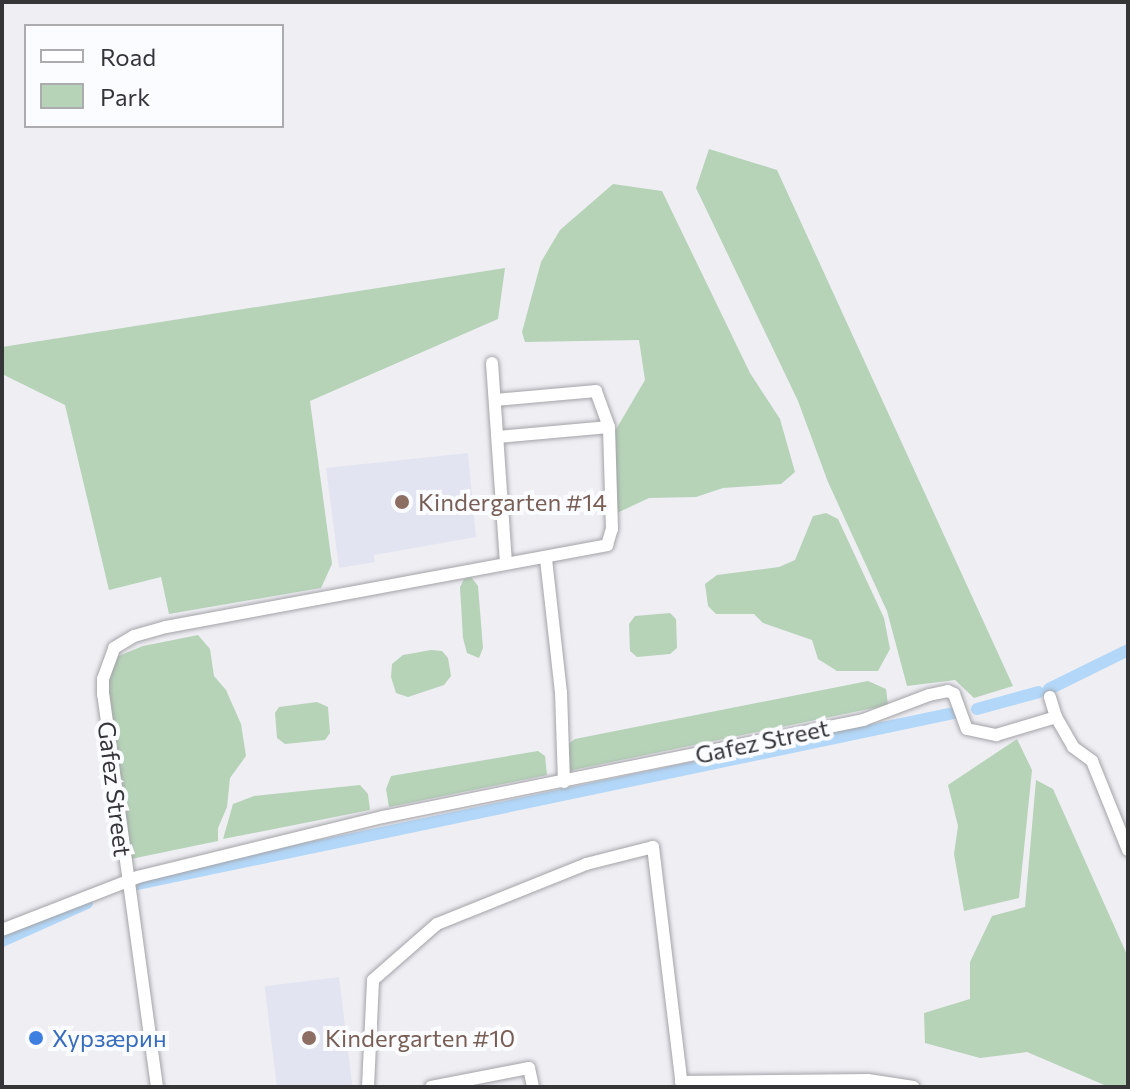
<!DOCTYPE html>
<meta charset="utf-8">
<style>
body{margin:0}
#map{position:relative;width:1130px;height:1089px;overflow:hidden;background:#eeeef3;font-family:Commissioner,sans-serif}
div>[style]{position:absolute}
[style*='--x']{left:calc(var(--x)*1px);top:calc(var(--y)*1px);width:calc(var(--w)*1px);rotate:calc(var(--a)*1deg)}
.built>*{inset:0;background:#e3e4f1;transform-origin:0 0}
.green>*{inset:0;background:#b6d3b8}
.canal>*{height:12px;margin:-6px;padding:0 6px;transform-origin:6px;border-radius:6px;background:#b2d7f8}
.roads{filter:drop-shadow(0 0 2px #a3a3a8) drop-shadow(0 0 2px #a3a3a8)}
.minor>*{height:12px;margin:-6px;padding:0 6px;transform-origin:6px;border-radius:6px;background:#fff}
.dots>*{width:22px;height:22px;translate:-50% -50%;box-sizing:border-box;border:4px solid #fbfcff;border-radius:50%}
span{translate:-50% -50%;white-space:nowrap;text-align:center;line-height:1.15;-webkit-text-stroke:8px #fbfcff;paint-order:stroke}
.education-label{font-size:24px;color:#785e54}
.left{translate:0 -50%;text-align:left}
.street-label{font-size:24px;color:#353538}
.shop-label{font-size:24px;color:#366cbe}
.frame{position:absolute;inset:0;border:4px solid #353538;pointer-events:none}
.legend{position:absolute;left:24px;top:24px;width:260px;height:104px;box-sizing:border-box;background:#fbfcff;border:2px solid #acacaf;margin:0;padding:10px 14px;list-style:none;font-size:24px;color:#353538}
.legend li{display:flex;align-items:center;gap:16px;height:40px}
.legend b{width:40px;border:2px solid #acacaf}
</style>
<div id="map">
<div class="built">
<div style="clip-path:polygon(468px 453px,476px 537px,374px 555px,375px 562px,339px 568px,326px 468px)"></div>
<div style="left:339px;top:977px;width:111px;height:75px;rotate:83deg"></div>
</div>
<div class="green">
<div style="clip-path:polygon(709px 149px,777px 170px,1013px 686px,974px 698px,955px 680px,907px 686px,887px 611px,828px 482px,798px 401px,696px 188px)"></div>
<div style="clip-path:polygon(613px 184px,662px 191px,750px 373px,780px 419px,795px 472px,781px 484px,723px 488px,696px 497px,649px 498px,617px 513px,608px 443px,645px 380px,639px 340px,525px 342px,522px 332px,541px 262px,560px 230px)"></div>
<div style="clip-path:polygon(505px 268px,498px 319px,310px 401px,332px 564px,321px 588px,169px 614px,161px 577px,109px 590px,65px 405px,2px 374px,2px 347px)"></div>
<div style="clip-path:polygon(826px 513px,838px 519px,884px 618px,890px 649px,878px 671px,837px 671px,818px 659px,812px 640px,763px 623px,754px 614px,716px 614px,708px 606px,705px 584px,717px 575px,779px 567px,795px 560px,813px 516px)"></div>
<div style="clip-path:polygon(471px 577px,478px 586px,483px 648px,479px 658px,467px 653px,463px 638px,460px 587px,464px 579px)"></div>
<div style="clip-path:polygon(670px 613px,676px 619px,677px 648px,670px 654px,637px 657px,630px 651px,629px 624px,635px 616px)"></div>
<div style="clip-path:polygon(198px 635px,210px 649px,214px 676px,226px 690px,241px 724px,246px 756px,230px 778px,227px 807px,218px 828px,218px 841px,126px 860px,97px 694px,116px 657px,143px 646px)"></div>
<div style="clip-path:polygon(431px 650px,442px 651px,448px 658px,451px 676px,444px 685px,408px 697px,396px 693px,391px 677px,392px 664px,403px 655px)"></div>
<div style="clip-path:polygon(868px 681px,886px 689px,888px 705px,563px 772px,561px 749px,575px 739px)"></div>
<div style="clip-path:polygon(317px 702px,328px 707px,330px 733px,325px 740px,285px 744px,277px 738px,275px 713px,279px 707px)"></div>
<div style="clip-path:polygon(1017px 739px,1032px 770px,1019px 898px,964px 911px,954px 854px,958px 826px,948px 785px)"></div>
<div style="clip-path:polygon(538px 751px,545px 756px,547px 775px,389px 807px,386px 789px,391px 776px)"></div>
<div style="clip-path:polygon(1036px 780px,1053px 789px,1128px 957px,1128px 1087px,1109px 1087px,1027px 1052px,980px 1058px,925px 1043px,924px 1013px,970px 999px,970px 962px,992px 916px,1025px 907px)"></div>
<div style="clip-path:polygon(360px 785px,368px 794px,370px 810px,223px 839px,233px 804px,254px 796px)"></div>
</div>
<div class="canal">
<div style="--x:1049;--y:689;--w:88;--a:-26.3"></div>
<div style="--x:977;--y:709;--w:64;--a:-15.3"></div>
<div style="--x:133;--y:885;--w:844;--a:-11.83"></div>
<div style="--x:2;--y:941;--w:93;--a:-24.1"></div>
</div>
<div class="roads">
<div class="minor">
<div style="--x:492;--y:363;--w:200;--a:86"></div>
<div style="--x:498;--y:437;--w:111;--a:-5.1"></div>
<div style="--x:546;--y:559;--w:134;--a:83.6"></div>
<div style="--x:561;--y:692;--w:90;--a:88.1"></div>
<div style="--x:1056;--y:717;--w:34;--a:60"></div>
<div style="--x:1073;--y:747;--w:24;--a:36"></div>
<div style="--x:1092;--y:761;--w:96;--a:68"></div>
<div style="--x:2;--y:930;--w:146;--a:-21.3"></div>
<div style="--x:138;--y:877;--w:252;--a:-13.8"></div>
<div style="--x:383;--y:817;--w:490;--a:-11.4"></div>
<div style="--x:863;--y:720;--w:71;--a:-20.7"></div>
<div style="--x:929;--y:695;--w:19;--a:-12"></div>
<div style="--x:948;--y:691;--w:7;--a:27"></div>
<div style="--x:954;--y:694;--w:37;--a:70"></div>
<div style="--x:967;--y:729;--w:30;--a:12"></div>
<div style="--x:996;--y:735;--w:63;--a:-16.7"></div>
<div style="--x:1056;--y:717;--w:21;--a:-107"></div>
<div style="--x:681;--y:1082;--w:187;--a:-0.6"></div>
<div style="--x:868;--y:1080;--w:46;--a:8.8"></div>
<div style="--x:157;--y:1087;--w:396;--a:-97.8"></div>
<div style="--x:103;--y:695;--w:16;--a:-90"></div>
<div style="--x:103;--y:679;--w:33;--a:-70"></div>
<div style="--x:114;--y:648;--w:23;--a:-31"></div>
<div style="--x:134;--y:636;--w:33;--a:-16"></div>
<div style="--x:166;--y:627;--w:449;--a:-10.5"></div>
<div style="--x:607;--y:545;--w:17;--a:-73"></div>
<div style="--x:612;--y:529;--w:102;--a:-91.7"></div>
<div style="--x:609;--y:427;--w:38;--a:-110"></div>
<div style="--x:596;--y:391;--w:101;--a:174.9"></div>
<div style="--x:368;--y:1087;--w:107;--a:-87.3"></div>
<div style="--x:373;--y:980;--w:85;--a:-41.2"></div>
<div style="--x:437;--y:924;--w:161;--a:-21.9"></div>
<div style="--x:586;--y:864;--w:69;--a:-14.2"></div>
<div style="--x:653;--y:847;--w:242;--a:83.1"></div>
<div style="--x:431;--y:1087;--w:100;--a:-11"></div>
<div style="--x:529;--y:1068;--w:19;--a:78"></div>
</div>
</div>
<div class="dots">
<div style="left:402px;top:502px;background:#8d6e63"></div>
<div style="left:36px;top:1038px;background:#3f7fe0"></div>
<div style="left:309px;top:1038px;background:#8d6e63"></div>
</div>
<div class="education-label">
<span class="left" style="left:418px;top:502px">Kindergarten #14</span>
<span class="left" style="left:325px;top:1038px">Kindergarten #10</span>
</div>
<div class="street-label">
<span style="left:762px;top:741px;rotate:-12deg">Gafez Street</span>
<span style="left:115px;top:789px;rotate:83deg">Gafez Street</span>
</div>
<div class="shop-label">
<span class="left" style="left:52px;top:1038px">Хурзæрин</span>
</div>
<div class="frame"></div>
<ul class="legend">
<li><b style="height:10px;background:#fff"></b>Road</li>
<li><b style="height:22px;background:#b6d3b8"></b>Park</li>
</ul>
</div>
